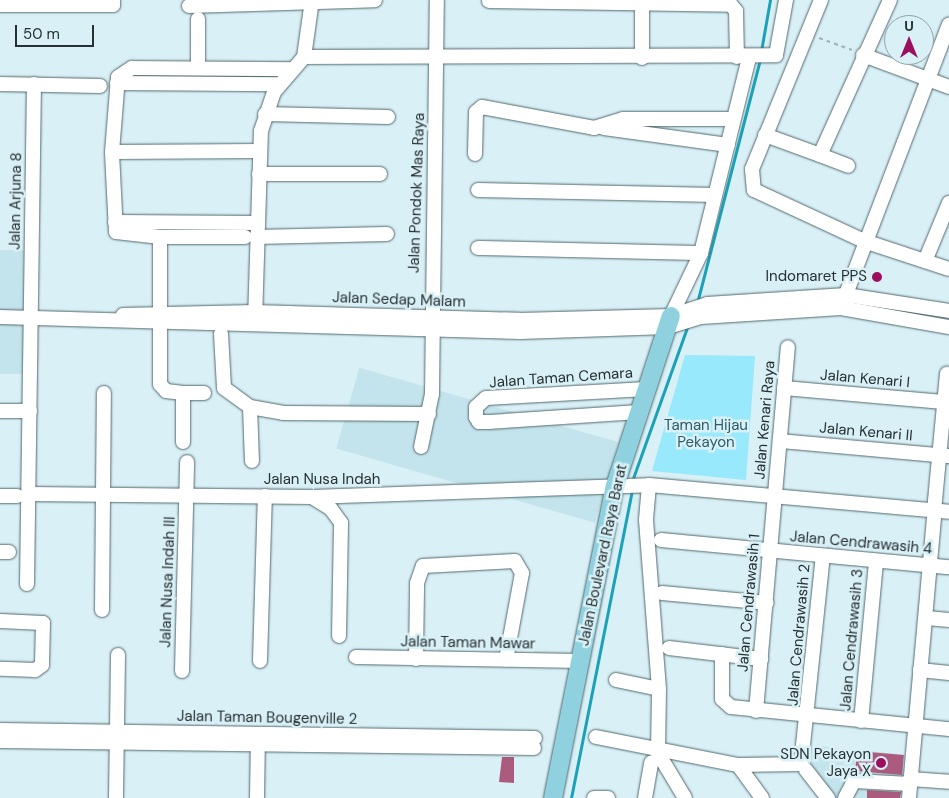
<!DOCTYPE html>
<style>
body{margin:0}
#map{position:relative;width:949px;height:798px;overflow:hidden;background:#d8f0f6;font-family:"DM Sans",sans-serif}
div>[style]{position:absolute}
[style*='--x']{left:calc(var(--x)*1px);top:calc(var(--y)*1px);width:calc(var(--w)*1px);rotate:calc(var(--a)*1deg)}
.built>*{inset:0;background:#c3e4ec;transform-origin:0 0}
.green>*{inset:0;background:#97e9fb}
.stream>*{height:3px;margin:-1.5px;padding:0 1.5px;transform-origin:1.5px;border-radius:1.5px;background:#1ba2b9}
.building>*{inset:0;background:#ab5c7e;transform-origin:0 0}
.path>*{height:2px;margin-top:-1px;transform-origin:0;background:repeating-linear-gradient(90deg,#9fb2b7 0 4px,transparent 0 8px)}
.roads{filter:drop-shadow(0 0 1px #53696e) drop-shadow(0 0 1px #53696e)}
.minor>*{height:14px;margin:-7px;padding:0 7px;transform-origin:7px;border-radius:7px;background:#fff}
.major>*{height:18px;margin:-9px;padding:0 9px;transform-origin:9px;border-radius:9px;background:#90d1df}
.dots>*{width:14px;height:14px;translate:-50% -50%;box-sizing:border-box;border:2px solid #d8f0f6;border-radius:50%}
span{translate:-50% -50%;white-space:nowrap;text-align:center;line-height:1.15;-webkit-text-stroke:5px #d8f0f6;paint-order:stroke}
.street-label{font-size:15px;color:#273032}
.poi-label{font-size:15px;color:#273032}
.right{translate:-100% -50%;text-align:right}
.park-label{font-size:15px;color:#2b5d67}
.north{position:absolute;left:884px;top:15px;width:50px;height:50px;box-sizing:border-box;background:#d8f0f6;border:1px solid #91a3a8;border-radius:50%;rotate:0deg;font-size:14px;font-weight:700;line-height:20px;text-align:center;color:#273032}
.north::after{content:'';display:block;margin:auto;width:18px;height:22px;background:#9c0f5f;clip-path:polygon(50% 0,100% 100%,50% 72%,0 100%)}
.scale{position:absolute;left:15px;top:25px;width:79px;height:22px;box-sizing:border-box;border:2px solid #273032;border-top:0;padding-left:6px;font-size:15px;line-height:18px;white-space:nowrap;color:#273032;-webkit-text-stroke:4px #d8f0f6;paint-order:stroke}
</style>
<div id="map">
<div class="built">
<div style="left:29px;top:250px;width:124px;height:29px;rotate:90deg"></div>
<div style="left:618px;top:442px;width:84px;height:269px;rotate:106deg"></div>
<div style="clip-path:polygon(808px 745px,908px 755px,905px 798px,835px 798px,807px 763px)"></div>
</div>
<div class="green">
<div style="clip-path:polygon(685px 355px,755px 356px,746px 480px,652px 471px)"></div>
</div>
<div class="stream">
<div style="--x:761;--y:51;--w:52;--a:-80"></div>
<div style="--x:697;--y:303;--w:251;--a:-75.5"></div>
<div style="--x:632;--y:481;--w:166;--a:-70.3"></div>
<div style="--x:571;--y:798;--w:315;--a:-78.8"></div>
</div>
<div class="building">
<div style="left:857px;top:751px;width:47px;height:20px;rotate:5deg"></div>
<div style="clip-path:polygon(502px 757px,514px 757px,514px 783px,499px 782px)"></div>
<div style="clip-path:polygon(867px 790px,901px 792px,900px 798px,867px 798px)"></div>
</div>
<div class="path">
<div style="--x:819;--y:38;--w:35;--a:20"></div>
</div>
<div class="roads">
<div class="minor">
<div style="--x:821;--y:0;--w:183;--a:112.2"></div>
<div style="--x:752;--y:169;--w:21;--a:85"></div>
<div style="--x:754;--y:190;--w:121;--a:24.9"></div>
<div style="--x:864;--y:241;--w:89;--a:18.2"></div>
<div style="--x:489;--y:1;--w:242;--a:0.9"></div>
<div style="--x:731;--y:5;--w:8;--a:50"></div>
<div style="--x:736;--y:11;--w:46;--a:88.8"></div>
<div style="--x:0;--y:5;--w:113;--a:0"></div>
<div style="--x:113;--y:5;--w:5;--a:-90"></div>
<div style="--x:189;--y:6;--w:186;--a:-1.8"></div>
<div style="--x:863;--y:55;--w:92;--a:20.4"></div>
<div style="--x:304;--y:57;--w:472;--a:-0.2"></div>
<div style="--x:776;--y:55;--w:56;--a:-79.7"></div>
<div style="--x:642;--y:58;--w:58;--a:-90"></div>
<div style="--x:198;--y:67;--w:48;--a:-90"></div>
<div style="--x:117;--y:83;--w:162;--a:0.4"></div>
<div style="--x:0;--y:84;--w:100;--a:1.1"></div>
<div style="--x:265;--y:114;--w:123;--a:1.4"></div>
<div style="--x:604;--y:128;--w:125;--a:7.8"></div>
<div style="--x:765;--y:135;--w:59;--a:20"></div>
<div style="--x:820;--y:155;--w:170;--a:-65.7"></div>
<div style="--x:112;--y:152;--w:148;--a:-0.4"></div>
<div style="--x:475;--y:154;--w:42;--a:-88.6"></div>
<div style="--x:476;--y:112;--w:8;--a:-40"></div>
<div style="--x:482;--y:107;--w:114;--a:10.6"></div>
<div style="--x:594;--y:128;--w:30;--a:-17"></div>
<div style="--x:623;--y:119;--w:110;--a:0"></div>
<div style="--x:820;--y:155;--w:30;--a:21"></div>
<div style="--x:259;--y:174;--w:121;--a:0"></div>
<div style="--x:478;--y:190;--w:237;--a:1.2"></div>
<div style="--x:115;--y:222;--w:141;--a:0.4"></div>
<div style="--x:160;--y:237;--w:85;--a:0"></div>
<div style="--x:256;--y:237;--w:131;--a:-1.3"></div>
<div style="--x:478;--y:248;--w:223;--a:1.3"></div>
<div style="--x:925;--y:261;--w:63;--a:-67.5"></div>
<div style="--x:843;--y:302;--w:297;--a:-69.1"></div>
<div style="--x:123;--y:315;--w:132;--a:-1.3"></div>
<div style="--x:255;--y:312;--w:264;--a:1.7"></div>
<div style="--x:519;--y:320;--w:152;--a:-1.5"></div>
<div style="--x:671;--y:316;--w:38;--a:-18"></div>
<div style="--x:707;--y:304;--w:139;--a:-3.7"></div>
<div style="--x:846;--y:295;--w:104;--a:8.8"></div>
<div style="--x:671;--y:316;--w:70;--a:-64.5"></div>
<div style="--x:701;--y:253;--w:202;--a:-76.2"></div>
<div style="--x:0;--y:317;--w:520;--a:1.65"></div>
<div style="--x:520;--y:332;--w:148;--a:-1.9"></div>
<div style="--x:668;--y:327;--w:34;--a:-17"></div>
<div style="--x:701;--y:317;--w:140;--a:-3.7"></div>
<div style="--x:841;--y:308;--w:110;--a:10"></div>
<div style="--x:255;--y:320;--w:189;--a:-88.2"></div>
<div style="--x:261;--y:131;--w:41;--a:-71.6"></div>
<div style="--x:274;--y:92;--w:46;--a:-49.4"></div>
<div style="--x:304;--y:57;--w:58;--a:-82"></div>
<div style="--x:221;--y:334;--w:54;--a:86.8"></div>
<div style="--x:224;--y:388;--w:32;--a:36"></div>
<div style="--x:250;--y:407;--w:34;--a:10"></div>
<div style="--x:283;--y:413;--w:146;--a:0.4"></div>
<div style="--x:784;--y:388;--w:160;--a:5"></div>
<div style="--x:183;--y:393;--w:21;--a:0"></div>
<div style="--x:250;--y:407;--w:54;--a:87.9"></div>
<div style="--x:0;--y:411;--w:30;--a:0"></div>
<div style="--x:639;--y:412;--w:149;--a:176.2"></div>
<div style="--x:490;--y:422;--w:11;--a:180"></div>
<div style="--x:479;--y:422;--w:6;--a:-121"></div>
<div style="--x:476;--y:417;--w:10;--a:-90"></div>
<div style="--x:476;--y:407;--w:13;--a:-42"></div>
<div style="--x:486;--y:398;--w:161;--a:-3.2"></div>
<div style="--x:780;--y:441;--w:170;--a:5.1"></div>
<div style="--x:183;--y:442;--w:49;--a:-90"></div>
<div style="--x:183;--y:393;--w:17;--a:-173"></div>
<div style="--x:166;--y:391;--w:9;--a:-131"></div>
<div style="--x:160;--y:384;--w:147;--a:-90"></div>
<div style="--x:160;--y:237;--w:44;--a:-173.5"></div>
<div style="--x:116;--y:232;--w:80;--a:-92.9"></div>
<div style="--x:112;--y:152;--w:75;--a:-85.4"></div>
<div style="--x:118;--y:77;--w:17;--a:-33"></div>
<div style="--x:132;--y:68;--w:157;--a:0.4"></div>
<div style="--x:421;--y:447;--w:54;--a:-78.3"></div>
<div style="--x:432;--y:394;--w:394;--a:-89.3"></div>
<div style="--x:649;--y:485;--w:35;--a:95"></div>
<div style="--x:646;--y:520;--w:169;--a:85.6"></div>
<div style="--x:659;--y:689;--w:64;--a:90.9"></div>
<div style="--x:658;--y:753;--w:52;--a:59"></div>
<div style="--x:29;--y:494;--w:283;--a:0.6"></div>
<div style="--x:312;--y:497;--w:337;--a:-2"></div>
<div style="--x:649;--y:485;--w:301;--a:5.1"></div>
<div style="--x:0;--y:496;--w:17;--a:0"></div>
<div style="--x:312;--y:497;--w:22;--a:32"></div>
<div style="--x:331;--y:509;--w:17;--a:54"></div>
<div style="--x:341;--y:523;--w:113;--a:91"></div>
<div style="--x:934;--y:511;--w:138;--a:-84.6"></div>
<div style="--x:661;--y:540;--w:289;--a:5.4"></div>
<div style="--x:0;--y:552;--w:9;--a:0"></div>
<div style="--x:27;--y:584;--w:500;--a:-89.2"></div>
<div style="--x:662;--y:593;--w:105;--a:5.4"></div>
<div style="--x:102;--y:610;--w:217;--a:-89.5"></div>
<div style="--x:927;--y:618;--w:22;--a:5"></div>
<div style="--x:0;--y:621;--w:43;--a:2.7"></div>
<div style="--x:43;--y:623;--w:42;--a:91.4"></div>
<div style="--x:42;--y:665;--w:9;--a:144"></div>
<div style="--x:35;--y:670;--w:35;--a:-178"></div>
<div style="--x:669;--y:648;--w:93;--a:6.8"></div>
<div style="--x:722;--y:654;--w:45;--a:90"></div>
<div style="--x:722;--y:699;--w:12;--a:42"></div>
<div style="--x:731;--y:707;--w:219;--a:5.8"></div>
<div style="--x:356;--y:657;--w:224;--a:1"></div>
<div style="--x:416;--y:659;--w:76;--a:-89.2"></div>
<div style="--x:417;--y:583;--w:18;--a:-71"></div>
<div style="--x:423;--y:566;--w:92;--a:-3.1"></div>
<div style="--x:515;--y:561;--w:14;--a:60"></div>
<div style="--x:522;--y:573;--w:88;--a:100.4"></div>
<div style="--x:260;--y:661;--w:165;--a:-88.3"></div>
<div style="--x:920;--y:670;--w:29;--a:6"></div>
<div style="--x:182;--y:671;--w:209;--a:-88.6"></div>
<div style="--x:616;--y:680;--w:44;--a:11.8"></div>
<div style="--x:756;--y:711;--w:365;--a:-85"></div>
<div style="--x:861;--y:721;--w:161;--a:-84.6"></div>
<div style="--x:0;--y:730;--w:535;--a:0.86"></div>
<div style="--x:596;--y:737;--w:145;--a:11.2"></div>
<div style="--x:738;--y:765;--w:63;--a:-0.9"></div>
<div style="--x:801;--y:764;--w:209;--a:-84"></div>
<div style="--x:0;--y:741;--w:534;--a:0.75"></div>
<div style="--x:738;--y:765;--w:41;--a:54"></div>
<div style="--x:806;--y:770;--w:36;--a:52"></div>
<div style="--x:910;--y:779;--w:39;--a:4"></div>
<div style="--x:116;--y:798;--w:143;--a:-89.2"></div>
<div style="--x:257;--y:798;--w:62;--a:-89.1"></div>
<div style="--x:594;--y:798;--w:14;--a:0"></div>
<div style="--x:645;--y:798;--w:36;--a:-80"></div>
<div style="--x:845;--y:798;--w:19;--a:-62"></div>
<div style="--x:854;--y:781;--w:56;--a:3.1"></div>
<div style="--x:909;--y:798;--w:281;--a:-84.9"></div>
</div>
<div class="major">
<div style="--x:553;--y:798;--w:318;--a:-78.8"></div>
<div style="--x:615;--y:486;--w:179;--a:-71.8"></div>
</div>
</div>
<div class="dots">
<div style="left:877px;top:277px;background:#9c0f5f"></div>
<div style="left:881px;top:763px;background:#9c0f5f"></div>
</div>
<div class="street-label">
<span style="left:417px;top:193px;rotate:-88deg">Jalan Pondok Mas Raya</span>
<span style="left:16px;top:201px;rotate:-89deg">Jalan Arjuna 8</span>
<span style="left:399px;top:300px;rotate:2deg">Jalan Sedap Malam</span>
<span style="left:561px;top:378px;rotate:-4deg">Jalan Taman Cemara</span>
<span style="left:865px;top:379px;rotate:5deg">Jalan Kenari I</span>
<span style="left:765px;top:420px;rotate:-85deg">Jalan Kenari Raya</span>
<span style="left:866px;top:432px;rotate:5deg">Jalan Kenari II</span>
<span style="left:322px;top:480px">Jalan Nusa Indah</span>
<span style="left:861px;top:543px;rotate:5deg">Jalan Cendrawasih 4</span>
<span style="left:603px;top:555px;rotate:-78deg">Jalan Boulevard Raya Barat</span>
<span style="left:168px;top:582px;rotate:-88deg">Jalan Nusa Indah III</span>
<span style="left:749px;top:603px;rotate:-85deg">Jalan Cendrawasih 1</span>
<span style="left:799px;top:635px;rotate:-85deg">Jalan Cendrawasih 2</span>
<span style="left:852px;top:640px;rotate:-85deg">Jalan Cendrawasih 3</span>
<span style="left:468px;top:643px;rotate:1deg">Jalan Taman Mawar</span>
<span style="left:267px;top:718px;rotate:1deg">Jalan Taman Bougenville 2</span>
</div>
<div class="poi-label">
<span class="right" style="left:867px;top:277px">Indomaret PPS</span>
<span class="right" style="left:871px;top:763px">SDN Pekayon<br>Jaya X</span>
</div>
<div class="park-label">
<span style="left:706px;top:434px">Taman Hijau<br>Pekayon</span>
</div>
<div class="north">U</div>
<div class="scale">50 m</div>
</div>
